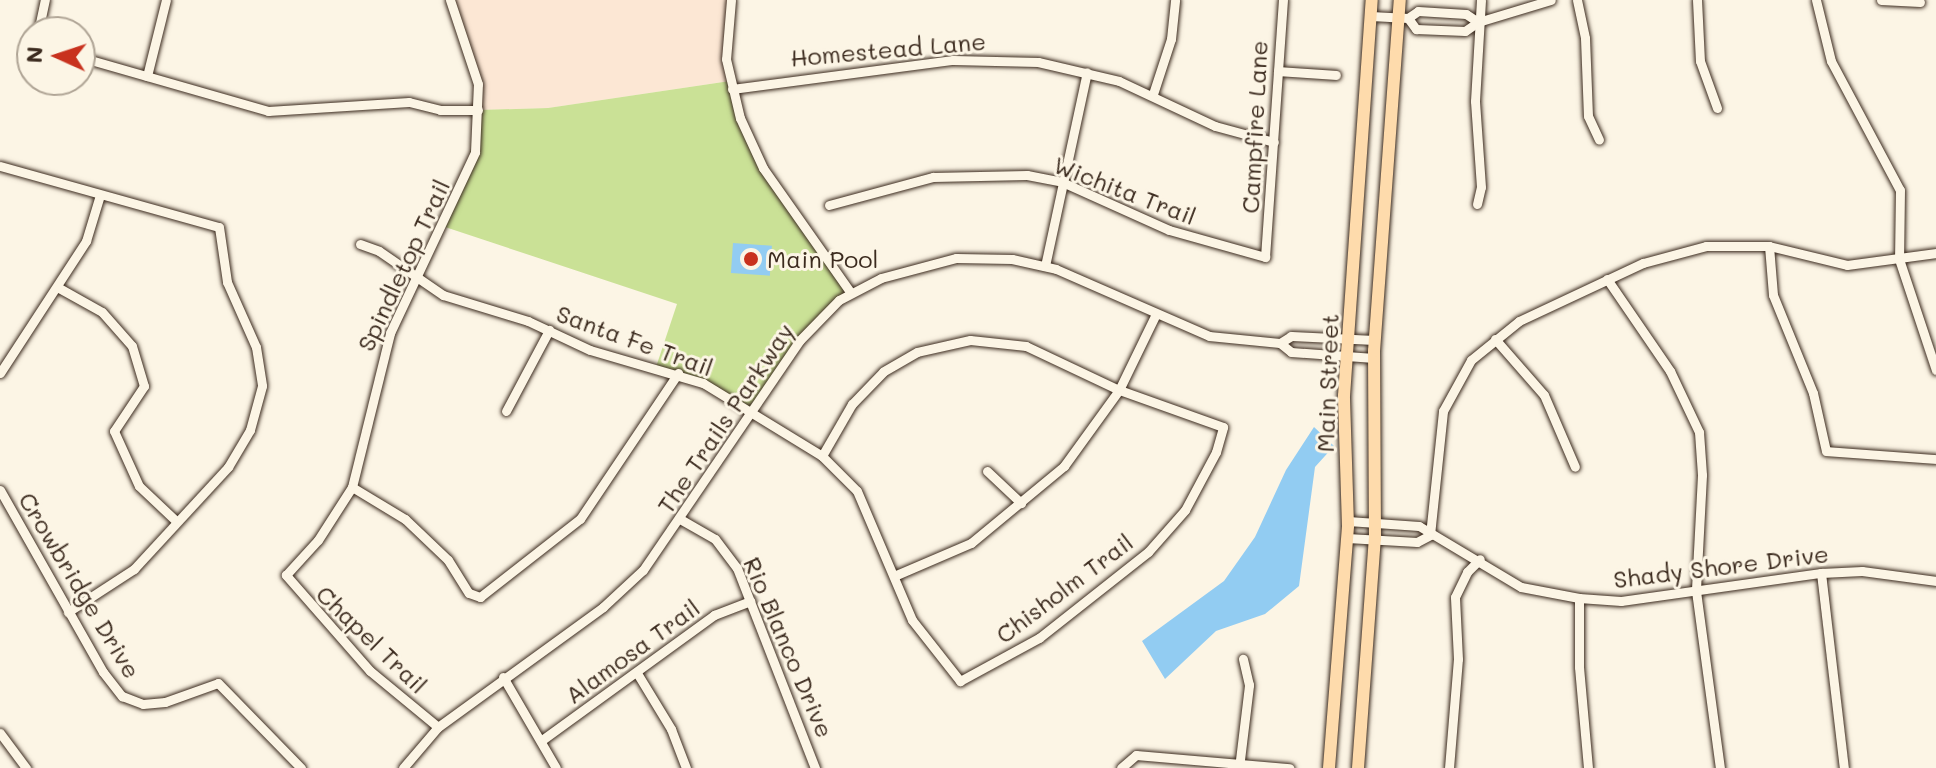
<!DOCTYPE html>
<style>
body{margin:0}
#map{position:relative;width:1936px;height:768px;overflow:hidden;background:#fcf5e5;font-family:Mali,sans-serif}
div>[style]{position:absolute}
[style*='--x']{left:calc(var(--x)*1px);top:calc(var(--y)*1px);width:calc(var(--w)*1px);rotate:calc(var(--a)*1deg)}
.built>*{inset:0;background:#fce7d4}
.green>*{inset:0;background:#cae196}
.water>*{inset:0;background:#92ccf2;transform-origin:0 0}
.roads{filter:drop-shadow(0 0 2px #3b2a1e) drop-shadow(0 0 2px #3b2a1e)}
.minor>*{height:9px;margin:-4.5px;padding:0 4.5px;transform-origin:4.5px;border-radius:4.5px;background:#fcf5e5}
.major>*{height:12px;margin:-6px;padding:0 6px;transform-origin:6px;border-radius:6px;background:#fedbac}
.dots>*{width:22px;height:22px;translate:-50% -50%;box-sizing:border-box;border:4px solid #fcf5e5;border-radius:50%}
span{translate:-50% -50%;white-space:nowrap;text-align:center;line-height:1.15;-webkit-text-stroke:6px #fcf5e5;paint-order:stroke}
.street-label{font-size:24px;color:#3b2a1e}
.poi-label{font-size:24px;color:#3b2a1e}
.left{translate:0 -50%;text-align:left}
.north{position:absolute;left:16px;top:16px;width:80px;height:80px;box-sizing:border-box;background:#fcf5e5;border:2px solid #afa495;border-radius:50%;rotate:273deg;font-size:22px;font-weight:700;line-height:32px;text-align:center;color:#3b2a1e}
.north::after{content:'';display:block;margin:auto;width:28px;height:36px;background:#c8321e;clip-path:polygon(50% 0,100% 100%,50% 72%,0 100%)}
</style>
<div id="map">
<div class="built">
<div style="clip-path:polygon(450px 0,731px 0,730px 81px,548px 108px,478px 110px,478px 83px)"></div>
</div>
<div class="green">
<div style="clip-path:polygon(730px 81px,751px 145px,851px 293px,815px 323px,754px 413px,703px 383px,656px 367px,677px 304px,442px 226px,466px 176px,478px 110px,548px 108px)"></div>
</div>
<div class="water">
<div style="left:733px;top:243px;width:39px;height:30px;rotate:4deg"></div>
<div style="clip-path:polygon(1314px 427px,1334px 446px,1315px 467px,1299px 586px,1265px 614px,1216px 631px,1165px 679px,1142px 641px,1224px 581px,1255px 537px,1286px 470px)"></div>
</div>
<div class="roads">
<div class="minor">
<div style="--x:731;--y:0;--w:59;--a:94.8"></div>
<div style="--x:726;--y:59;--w:61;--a:76.7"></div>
<div style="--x:740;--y:118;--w:55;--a:65.3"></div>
<div style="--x:763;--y:168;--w:153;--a:54.9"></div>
<div style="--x:1577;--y:0;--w:39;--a:78"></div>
<div style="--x:1585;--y:38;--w:78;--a:87.8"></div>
<div style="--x:1588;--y:116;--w:26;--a:65"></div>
<div style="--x:1697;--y:0;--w:61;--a:87.2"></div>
<div style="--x:1700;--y:61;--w:50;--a:70.1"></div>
<div style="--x:1816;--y:0;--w:63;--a:76.2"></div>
<div style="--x:1831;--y:61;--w:146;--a:61.9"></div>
<div style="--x:1900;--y:190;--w:69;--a:90.8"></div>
<div style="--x:1899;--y:259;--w:117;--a:71.6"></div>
<div style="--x:1881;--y:0;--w:39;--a:3"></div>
<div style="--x:1371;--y:16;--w:37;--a:3"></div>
<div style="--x:1408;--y:18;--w:12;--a:-35"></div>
<div style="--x:1418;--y:11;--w:48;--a:3.6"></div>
<div style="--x:1466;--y:14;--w:14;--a:34"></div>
<div style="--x:1408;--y:18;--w:14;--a:54"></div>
<div style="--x:1416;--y:29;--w:49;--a:2.3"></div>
<div style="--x:1465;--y:31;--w:16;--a:-35"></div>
<div style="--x:1478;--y:22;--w:76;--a:-16.8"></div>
<div style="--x:38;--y:32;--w:33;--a:-78"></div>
<div style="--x:80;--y:57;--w:196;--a:16"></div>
<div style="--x:268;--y:111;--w:141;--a:-3.7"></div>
<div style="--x:409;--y:102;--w:32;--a:14"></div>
<div style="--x:440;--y:110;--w:38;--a:0"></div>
<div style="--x:1278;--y:71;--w:58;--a:3.9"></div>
<div style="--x:147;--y:76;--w:78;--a:-76"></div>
<div style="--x:732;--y:89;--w:223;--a:-7.5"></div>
<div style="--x:953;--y:60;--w:85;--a:1.3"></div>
<div style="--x:1038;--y:62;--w:83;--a:13.2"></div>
<div style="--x:1119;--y:81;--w:106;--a:25.1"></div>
<div style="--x:1215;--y:126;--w:61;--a:15.2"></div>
<div style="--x:1153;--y:94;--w:58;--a:-71.9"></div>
<div style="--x:1171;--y:39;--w:39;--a:-84"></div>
<div style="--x:0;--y:166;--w:227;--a:15.6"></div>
<div style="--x:219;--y:227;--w:56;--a:81.7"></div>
<div style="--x:227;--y:282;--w:71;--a:66"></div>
<div style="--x:256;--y:347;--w:39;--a:81"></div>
<div style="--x:262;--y:386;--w:46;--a:105.3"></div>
<div style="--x:250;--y:430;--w:43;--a:120.7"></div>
<div style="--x:228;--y:467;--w:139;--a:132.7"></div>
<div style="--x:134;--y:569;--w:79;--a:146.9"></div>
<div style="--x:1477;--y:204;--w:17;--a:-77"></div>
<div style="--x:1481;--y:187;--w:86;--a:-94"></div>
<div style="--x:1475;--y:101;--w:101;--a:-86.6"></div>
<div style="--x:829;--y:205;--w:108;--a:-15.1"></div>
<div style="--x:933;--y:177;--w:94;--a:-1.2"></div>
<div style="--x:1027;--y:175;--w:36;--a:11"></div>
<div style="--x:1062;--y:182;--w:117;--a:24.2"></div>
<div style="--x:1169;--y:230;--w:100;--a:15.7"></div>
<div style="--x:1265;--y:257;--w:258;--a:-86"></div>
<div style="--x:360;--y:244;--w:20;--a:20"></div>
<div style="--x:379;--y:251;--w:78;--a:34.5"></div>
<div style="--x:443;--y:295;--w:89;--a:17"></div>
<div style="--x:528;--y:321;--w:68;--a:25.1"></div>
<div style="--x:590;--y:350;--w:118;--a:16.3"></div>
<div style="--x:703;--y:383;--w:140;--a:31.5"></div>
<div style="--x:822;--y:456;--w:49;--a:45"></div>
<div style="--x:857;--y:491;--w:140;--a:66.9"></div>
<div style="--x:912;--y:620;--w:78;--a:51.8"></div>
<div style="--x:960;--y:681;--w:90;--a:-28.6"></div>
<div style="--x:1039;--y:638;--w:139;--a:-38.3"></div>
<div style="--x:1148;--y:552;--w:56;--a:-48.6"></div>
<div style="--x:1185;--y:510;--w:66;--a:-61.9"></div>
<div style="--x:1216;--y:452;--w:26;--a:-74"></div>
<div style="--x:1223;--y:427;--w:110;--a:-160.4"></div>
<div style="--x:1119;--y:390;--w:103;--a:-154.7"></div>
<div style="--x:1026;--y:346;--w:56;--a:-173.9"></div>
<div style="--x:970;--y:340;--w:54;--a:167.2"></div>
<div style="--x:917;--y:352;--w:39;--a:150"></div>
<div style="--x:883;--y:372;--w:45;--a:134.1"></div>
<div style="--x:852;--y:404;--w:60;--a:120"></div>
<div style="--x:1769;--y:246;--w:49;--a:85.3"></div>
<div style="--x:1773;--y:295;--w:106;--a:67.8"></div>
<div style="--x:1813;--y:393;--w:59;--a:77.4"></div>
<div style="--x:1826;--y:451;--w:110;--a:4.2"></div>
<div style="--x:1045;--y:266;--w:198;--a:-77.8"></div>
<div style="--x:1607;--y:279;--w:112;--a:55.6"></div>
<div style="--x:1670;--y:371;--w:68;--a:64.6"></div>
<div style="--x:1699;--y:432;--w:43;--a:86"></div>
<div style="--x:1702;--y:475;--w:116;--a:93"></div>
<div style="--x:1696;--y:591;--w:179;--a:82.3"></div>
<div style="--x:59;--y:288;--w:49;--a:29.2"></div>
<div style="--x:102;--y:312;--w:45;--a:48.6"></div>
<div style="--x:132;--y:346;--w:42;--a:73.3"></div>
<div style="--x:144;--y:386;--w:54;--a:123.7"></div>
<div style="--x:114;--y:431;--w:60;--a:65.6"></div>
<div style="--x:139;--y:486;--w:51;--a:43.4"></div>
<div style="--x:1495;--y:339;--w:74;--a:48.8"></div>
<div style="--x:1544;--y:395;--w:78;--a:66.7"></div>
<div style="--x:1280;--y:343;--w:13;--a:-32"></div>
<div style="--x:1291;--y:336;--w:84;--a:2.7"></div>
<div style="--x:0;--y:373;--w:158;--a:-56.9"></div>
<div style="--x:86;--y:241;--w:48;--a:-73.1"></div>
<div style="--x:506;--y:411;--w:92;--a:-62"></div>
<div style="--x:987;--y:471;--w:47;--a:43.3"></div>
<div style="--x:352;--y:487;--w:62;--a:31.1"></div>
<div style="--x:405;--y:519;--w:59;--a:43.6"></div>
<div style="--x:448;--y:560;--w:39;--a:58"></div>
<div style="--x:469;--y:593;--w:12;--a:20"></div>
<div style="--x:480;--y:597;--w:127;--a:-38"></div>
<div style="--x:580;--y:519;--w:176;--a:-56.1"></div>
<div style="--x:0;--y:490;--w:209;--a:60.5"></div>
<div style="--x:103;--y:672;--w:31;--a:52"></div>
<div style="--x:122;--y:696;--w:22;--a:21"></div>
<div style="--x:143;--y:704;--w:22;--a:-5"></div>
<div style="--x:165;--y:702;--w:56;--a:-19.7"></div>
<div style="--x:218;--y:683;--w:119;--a:45.7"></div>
<div style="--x:680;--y:519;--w:40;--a:29.7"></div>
<div style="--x:715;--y:539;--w:36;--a:53"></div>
<div style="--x:737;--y:568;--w:215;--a:68.7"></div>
<div style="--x:1348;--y:521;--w:71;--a:4"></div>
<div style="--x:1419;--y:526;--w:119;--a:30.9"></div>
<div style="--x:1521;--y:587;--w:59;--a:10.7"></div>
<div style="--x:1579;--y:598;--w:42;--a:4.1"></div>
<div style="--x:1621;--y:601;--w:202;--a:-8"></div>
<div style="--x:1821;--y:573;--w:41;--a:-2.8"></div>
<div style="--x:1862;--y:571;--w:75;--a:7.7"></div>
<div style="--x:1430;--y:535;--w:125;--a:-84"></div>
<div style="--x:1443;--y:411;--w:58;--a:-61.2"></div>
<div style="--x:1471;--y:360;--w:62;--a:-39.1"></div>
<div style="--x:1519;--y:321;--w:137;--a:-25.1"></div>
<div style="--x:1643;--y:263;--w:65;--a:-15.1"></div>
<div style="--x:1706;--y:246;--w:63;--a:0"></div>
<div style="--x:1769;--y:246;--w:80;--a:13.7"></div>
<div style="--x:1847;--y:265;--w:90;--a:-7.7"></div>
<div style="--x:1347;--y:538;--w:70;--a:3.3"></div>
<div style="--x:1417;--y:542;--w:15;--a:-28"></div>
<div style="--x:1821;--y:573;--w:196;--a:83.3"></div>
<div style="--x:894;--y:576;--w:84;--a:-23.2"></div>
<div style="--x:971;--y:543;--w:121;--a:-39.6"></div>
<div style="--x:1064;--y:466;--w:94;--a:-54.1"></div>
<div style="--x:1119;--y:390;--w:82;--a:-64.1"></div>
<div style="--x:1579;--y:598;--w:69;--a:90"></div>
<div style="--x:1579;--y:667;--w:101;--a:84.9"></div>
<div style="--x:637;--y:673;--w:66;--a:58.7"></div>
<div style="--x:671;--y:729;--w:42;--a:69"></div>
<div style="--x:503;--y:677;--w:105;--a:59.8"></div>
<div style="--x:438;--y:727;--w:88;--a:-140.5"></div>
<div style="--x:370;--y:671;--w:128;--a:-131.2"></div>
<div style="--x:286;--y:575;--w:47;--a:-47.6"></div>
<div style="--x:318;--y:540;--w:63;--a:-57.3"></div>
<div style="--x:352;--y:487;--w:159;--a:-76.1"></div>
<div style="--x:390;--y:333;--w:200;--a:-64.8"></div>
<div style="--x:475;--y:152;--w:68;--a:-87.5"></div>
<div style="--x:478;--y:84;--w:89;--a:-108.4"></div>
<div style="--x:0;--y:733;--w:44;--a:53.4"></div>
<div style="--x:542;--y:740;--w:213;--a:-36"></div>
<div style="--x:714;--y:615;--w:39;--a:-21"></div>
<div style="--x:403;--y:768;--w:54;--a:-49.5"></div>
<div style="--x:438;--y:727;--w:204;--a:-36"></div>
<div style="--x:603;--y:607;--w:54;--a:-42.8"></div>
<div style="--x:643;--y:570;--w:277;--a:-55.7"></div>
<div style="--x:799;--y:341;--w:57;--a:-45.7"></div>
<div style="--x:839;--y:300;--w:47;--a:-27.6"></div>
<div style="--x:881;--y:278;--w:78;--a:-14.9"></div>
<div style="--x:956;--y:258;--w:56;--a:1"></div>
<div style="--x:1012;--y:259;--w:45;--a:12.8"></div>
<div style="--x:1056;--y:269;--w:167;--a:23.6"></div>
<div style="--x:1209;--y:336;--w:71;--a:5.6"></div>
<div style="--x:1280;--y:343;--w:14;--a:39"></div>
<div style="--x:1291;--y:352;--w:83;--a:4.1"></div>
<div style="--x:1121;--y:768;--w:20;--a:-41"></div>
<div style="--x:1136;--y:755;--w:154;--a:4.9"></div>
<div style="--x:1239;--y:768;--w:84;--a:-83.1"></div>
<div style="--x:1249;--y:685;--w:27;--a:-103"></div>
<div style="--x:1449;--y:768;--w:109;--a:-85.3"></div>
<div style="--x:1458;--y:659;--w:62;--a:-92.8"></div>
<div style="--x:1455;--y:597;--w:28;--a:-64"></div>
<div style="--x:1467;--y:572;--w:18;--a:-45"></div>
</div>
<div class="major">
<div style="--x:1329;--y:768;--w:243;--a:-85.5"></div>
<div style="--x:1348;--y:526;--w:130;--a:-91.8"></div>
<div style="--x:1344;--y:396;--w:397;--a:-86"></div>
<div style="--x:1358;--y:768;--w:230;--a:-85.8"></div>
<div style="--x:1375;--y:539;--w:188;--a:-90.3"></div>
<div style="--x:1374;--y:351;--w:352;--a:-85.8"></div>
</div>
</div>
<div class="dots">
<div style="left:751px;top:259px;background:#c8321e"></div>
</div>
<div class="street-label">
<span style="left:888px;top:49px;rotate:-5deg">Homestead Lane</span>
<span style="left:1254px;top:127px;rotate:-87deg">Campfire Lane</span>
<span style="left:1125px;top:190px;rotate:21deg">Wichita Trail</span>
<span style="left:403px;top:265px;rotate:-65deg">Spindletop Trail</span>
<span style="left:635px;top:340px;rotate:20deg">Santa Fe Trail</span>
<span style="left:1327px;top:383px;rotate:-88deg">Main Street</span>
<span style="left:725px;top:418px;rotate:-56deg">The Trails Parkway</span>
<span style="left:1721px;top:566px;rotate:-7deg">Shady Shore Drive</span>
<span style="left:80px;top:585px;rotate:59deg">Crowbridge Drive</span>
<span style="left:1064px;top:588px;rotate:-37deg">Chisholm Trail</span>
<span style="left:372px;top:639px;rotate:44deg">Chapel Trail</span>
<span style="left:789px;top:647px;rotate:67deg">Rio Blanco Drive</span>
<span style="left:632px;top:651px;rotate:-36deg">Alamosa Trail</span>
</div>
<div class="poi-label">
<span class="left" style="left:767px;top:259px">Main Pool</span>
</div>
<div class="north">N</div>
</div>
